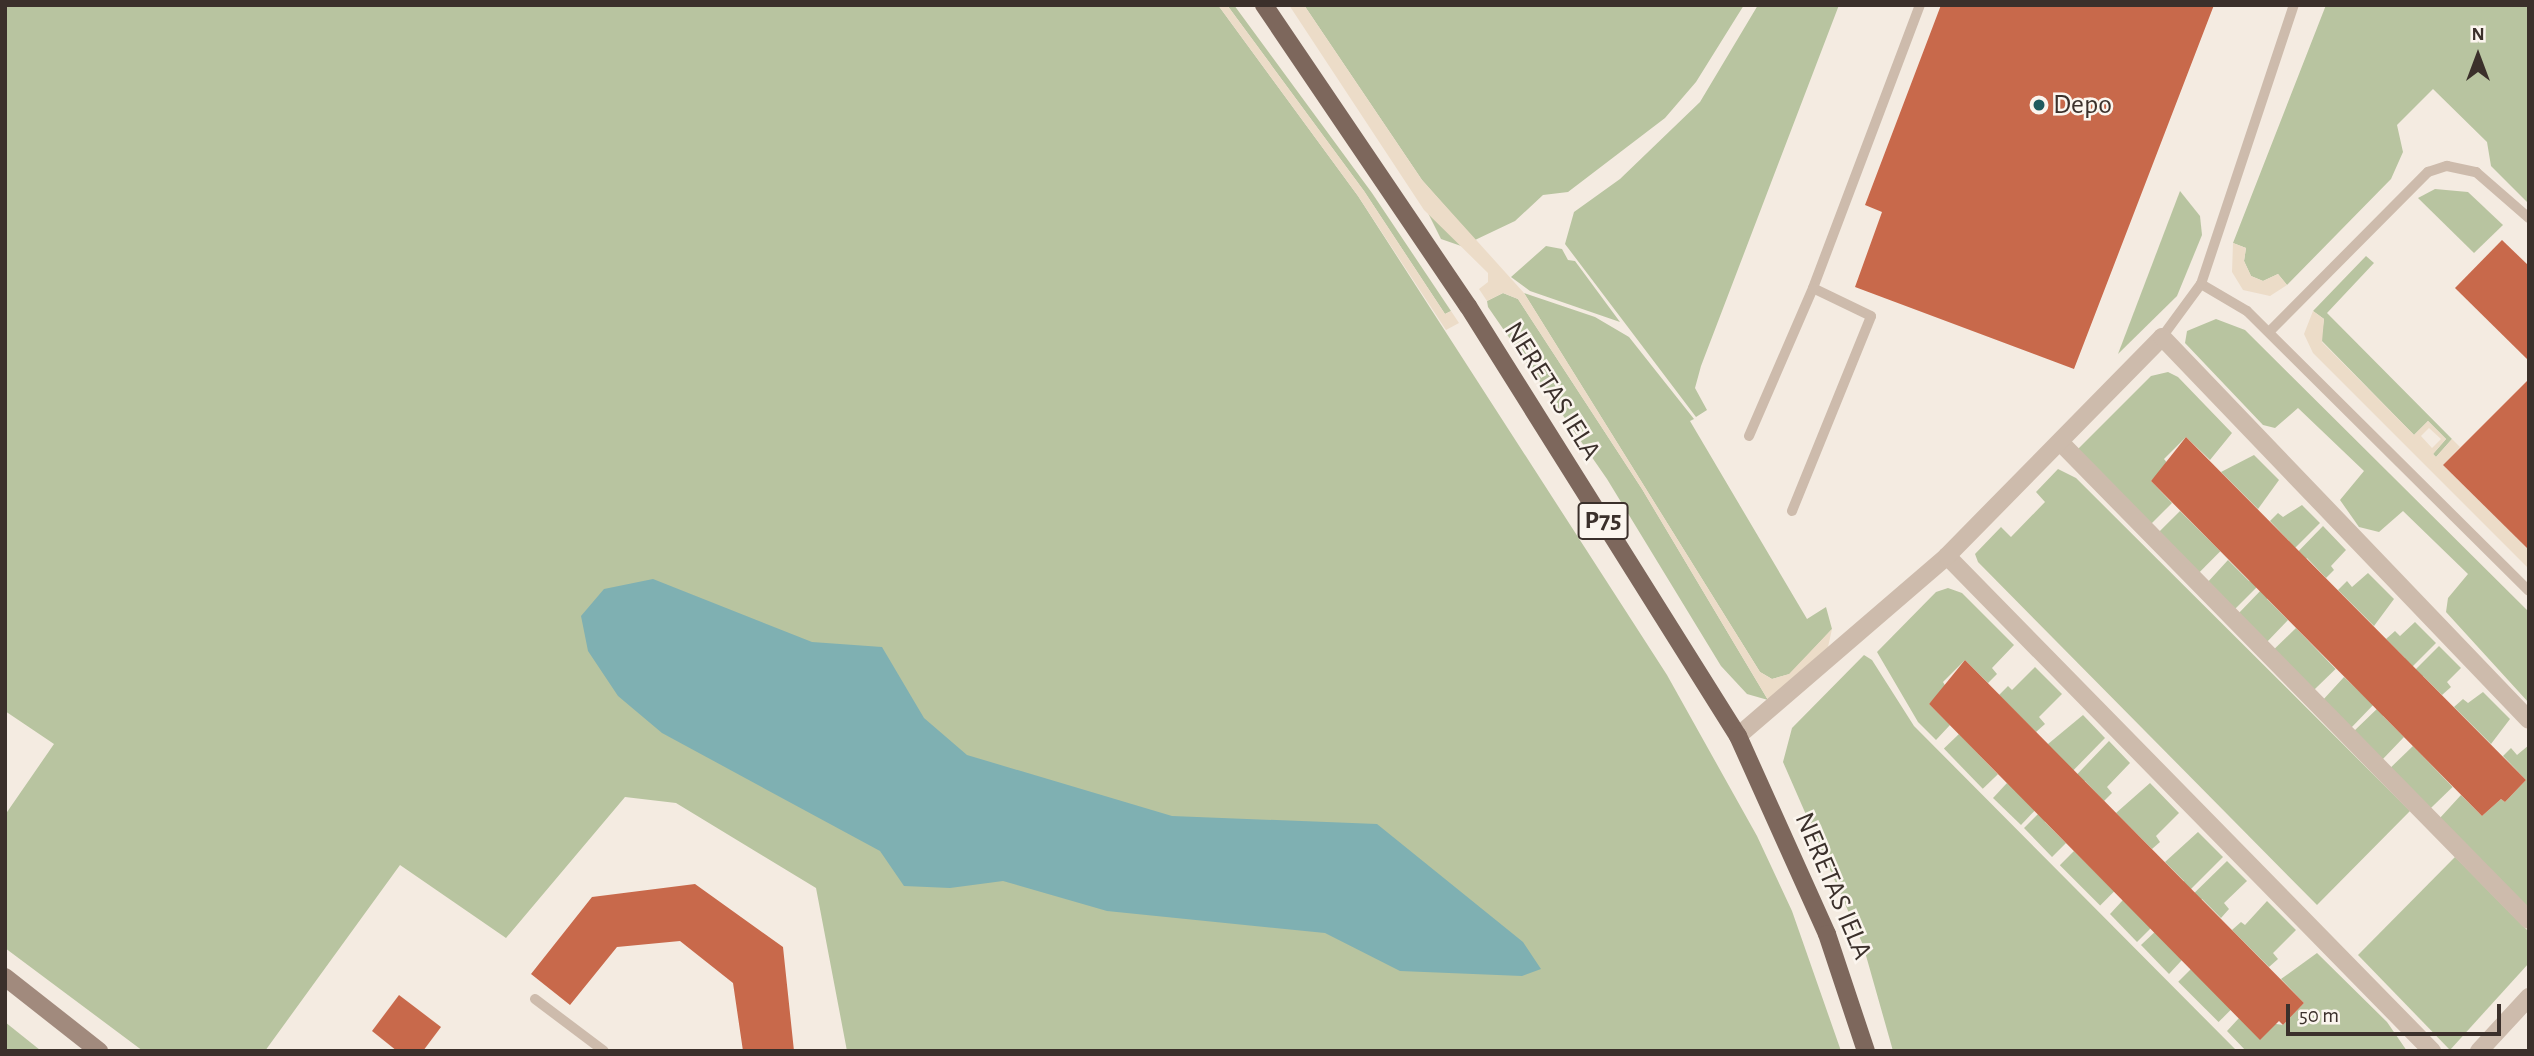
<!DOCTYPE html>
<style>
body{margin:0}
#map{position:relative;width:2534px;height:1056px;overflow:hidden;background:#f4ebe1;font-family:"Alegreya Sans",sans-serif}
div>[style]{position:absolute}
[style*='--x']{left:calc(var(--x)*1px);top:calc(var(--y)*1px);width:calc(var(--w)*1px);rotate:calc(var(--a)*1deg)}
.green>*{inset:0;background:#b8c4a0;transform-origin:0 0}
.plaza>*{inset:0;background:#ecdcc8}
.water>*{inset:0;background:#7fb0b2}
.building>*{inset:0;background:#c8694b}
.service>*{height:10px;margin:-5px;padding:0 5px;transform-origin:5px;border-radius:5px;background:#cdbbac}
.minor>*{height:18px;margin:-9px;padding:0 9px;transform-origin:9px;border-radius:9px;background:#cdbbac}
.tertiary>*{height:18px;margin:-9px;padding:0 9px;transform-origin:9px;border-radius:9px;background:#cdbbac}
.secondary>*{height:18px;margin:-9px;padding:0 9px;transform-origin:9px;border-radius:9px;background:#a18a7d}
.primary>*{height:18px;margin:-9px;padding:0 9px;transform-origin:9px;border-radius:9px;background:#7d675c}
.dots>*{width:19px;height:19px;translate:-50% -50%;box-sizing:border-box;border:4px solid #fbf5ee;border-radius:50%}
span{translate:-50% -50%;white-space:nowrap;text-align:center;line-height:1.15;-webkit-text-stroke:5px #fbf5ee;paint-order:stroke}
.shield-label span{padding:2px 5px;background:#fbf5ee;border:2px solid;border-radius:5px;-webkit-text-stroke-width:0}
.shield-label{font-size:26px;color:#3b302b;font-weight:700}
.poi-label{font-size:28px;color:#3b302b}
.left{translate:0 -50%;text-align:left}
.street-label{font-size:28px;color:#3b302b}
.frame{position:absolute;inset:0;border:7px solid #3b302b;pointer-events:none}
.north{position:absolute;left:2443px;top:21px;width:70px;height:70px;-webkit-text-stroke:5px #fbf5ee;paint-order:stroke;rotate:0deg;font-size:19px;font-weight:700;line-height:28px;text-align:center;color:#3b302b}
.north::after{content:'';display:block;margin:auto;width:24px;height:32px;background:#3b302b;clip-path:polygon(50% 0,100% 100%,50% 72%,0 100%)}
.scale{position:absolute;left:2286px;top:1004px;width:215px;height:32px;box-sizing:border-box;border:4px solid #3b302b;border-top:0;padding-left:9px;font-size:21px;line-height:24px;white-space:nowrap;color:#3b302b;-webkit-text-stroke:5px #fbf5ee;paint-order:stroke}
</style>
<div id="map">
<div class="green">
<div style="clip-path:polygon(5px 5px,1218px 5px,1358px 196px,1667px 675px,1757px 836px,1792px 911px,1841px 1051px,847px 1051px,816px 888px,676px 803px,625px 797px,506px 938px,400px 865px,265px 1051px,143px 1051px,5px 948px,5px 815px,54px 744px,5px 711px)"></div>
<div style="clip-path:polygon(1227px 5px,1234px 5px,1372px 193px,1451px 311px,1445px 314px,1364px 191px)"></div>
<div style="clip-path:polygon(1304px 5px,1744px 5px,1696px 82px,1665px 118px,1568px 192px,1543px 195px,1515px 221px,1475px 240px,1422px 180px)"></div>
<div style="clip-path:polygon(1758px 5px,1839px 5px,1701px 366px,1695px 388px,1707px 410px,1696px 417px,1565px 244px,1574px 212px,1620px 179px,1700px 102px)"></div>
<div style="clip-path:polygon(2326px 5px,2529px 5px,2529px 204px,2491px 166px,2487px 142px,2433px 89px,2397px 125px,2403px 152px,2391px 179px,2287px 285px,2278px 274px,2263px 281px,2251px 276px,2244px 261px,2246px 248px,2233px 243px)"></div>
<div style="clip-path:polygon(2435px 189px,2468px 192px,2503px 225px,2474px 253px,2418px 198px)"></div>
<div style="clip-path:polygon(2180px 191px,2200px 216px,2202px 235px,2177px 296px,2118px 354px)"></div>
<div style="clip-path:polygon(1426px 209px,1464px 247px,1441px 239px)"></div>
<div style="clip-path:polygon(1546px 246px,1562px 249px,1568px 260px,1575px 261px,1620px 322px,1530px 291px,1511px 277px)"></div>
<div style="clip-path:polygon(2366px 256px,2374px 263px,2327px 313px,2452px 439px,2436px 457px,2433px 454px,2446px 439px,2428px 421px,2414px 435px,2321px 340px,2324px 319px,2313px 311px)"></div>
<div style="clip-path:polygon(1503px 293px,1518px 299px,1642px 489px,1768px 700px,1747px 694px,1721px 666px,1607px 479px,1488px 307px,1487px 301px)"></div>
<div style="clip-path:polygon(1524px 293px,1595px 317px,1629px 337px,1694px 419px,1690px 421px,1807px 619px,1826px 607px,1832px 629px,1790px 674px,1772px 679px,1760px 672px)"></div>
<div style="clip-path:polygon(2216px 319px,2245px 330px,2529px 612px,2529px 703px,2446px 612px,2448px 598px,2468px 574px,2403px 511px,2379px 532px,2359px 527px,2340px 500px,2364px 471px,2298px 408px,2275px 428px,2263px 425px,2185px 343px,2187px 331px)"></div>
<div style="clip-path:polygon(2168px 372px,2178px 377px,2232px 433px,2210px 460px,2186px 437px,2164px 459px,2168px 464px,2151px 481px,2172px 503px,2148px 527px,2078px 449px,2151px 376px)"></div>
<div style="clip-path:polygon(2254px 455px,2279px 480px,2258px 509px,2221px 472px)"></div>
<div style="clip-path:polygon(2058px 469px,2076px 478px,2410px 811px,2317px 905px,1978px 562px,1975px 554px,2001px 527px,2011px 537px,2045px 502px,2036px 492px)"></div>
<div style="clip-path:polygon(2302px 505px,2320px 523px,2282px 561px,2276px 555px,2289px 541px,2270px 521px,2278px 513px,2283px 517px)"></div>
<div style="left:2180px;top:511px;width:57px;height:33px;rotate:45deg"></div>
<div style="clip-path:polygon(2323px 526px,2346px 550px,2331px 566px,2334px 570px,2326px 578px,2307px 558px,2293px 572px,2286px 564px)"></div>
<div style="clip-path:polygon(2228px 560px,2249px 581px,2261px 583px,2233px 611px,2206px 584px)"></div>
<div style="clip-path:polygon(2368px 573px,2394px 599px,2374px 626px,2338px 590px,2347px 581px,2352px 587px)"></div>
<div style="clip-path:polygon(2264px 587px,2271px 594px,2267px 599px,2288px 620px,2265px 644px,2237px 615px)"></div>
<div style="clip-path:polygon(1948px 588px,1962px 593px,2014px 645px,1992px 668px,1997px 674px,1988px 683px,1965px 660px,1943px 682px,1946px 687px,1929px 704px,1950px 725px,1936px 740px,1918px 722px,1877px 652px,1936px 592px)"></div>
<div style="clip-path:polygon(2415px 622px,2436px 643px,2400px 679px,2405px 658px,2386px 639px,2395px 631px,2400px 636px)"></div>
<div style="left:2296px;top:628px;width:57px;height:33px;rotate:46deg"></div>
<div style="clip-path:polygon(2439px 646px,2461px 668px,2447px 682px,2451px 687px,2442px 695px,2423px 676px,2410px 689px,2403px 682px)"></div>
<div style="clip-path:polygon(1864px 655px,1872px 660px,1914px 726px,2237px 1051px,1893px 1051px,1863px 945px,1783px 762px,1792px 728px)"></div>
<div style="clip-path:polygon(2035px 667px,2062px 694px,2039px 717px,2045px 724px,2036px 732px,1999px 695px,2008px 686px,2012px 690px)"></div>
<div style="clip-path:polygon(2344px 677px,2366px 698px,2377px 701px,2350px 729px,2322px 701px)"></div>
<div style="clip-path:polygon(2483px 692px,2510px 719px,2491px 744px,2454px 707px,2463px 699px,2468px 703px)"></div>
<div style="clip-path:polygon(2381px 705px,2383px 716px,2404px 737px,2381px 761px,2353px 732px)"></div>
<div style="clip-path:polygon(2083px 715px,2105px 738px,2060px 784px,2048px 744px)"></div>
<div style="left:1959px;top:734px;width:56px;height:21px;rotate:46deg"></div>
<div style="clip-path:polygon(2109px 741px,2130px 763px,2107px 787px,2112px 793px,2104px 801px,2085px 781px,2071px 795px,2064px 788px)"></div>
<div style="clip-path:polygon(2529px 745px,2529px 908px,2439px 819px,2461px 795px,2482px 816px,2501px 799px,2505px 802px,2526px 780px,2503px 756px,2511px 748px,2517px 755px)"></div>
<div style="left:2413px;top:746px;width:57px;height:33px;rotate:46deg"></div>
<div style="clip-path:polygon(2007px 783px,2039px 806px,2021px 825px,1993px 798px)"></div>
<div style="clip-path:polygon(2150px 783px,2179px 813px,2156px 836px,2160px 842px,2152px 849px,2116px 813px)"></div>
<div style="clip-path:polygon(2042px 810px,2045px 822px,2066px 843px,2052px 857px,2024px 828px)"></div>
<div style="clip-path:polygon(2198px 832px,2223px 857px,2178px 902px,2171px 894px,2184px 881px,2165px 862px)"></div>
<div style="left:2074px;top:851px;width:57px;height:20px;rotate:45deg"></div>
<div style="clip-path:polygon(2455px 857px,2529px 932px,2529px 963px,2450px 1050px,2358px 955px)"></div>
<div style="clip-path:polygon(2227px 861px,2247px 881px,2224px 903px,2229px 909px,2221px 918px,2202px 899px,2188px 912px,2182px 905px)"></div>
<div style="clip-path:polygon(2123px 900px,2155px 924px,2137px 942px,2110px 914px)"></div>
<div style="clip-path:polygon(2267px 901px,2296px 930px,2273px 953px,2278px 959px,2269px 967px,2232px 930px,2241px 922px,2245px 925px)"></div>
<div style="clip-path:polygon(2159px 928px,2182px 960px,2169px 974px,2141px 945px)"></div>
<div style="clip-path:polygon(2317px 953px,2387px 1022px,2407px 1051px,2246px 1051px,2227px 1031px,2239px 1018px,2283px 1025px,2304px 1003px,2281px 979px)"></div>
<div style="left:2191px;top:969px;width:57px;height:18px;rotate:45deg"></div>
<div style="clip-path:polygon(5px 1022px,40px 1050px,49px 1051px,5px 1051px)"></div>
</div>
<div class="plaza">
<div style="clip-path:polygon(1218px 5px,1227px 5px,1364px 191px,1445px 314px,1451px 311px,1459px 323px,1446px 330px,1358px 196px)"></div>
<div style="clip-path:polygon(1289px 5px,1304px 5px,1422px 180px,1524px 293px,1760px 672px,1772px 679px,1789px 674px,1832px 629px,1828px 647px,1768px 700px,1642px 489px,1518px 299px,1503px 293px,1487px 301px,1479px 289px,1488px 282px,1488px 273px,1424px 210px)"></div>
<div style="clip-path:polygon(2233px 243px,2246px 248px,2244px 261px,2251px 276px,2263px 281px,2278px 274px,2287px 285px,2270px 296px,2243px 290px,2232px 272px)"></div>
<div style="clip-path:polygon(evenodd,2313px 311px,2324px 319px,2322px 342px,2414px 435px,2428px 421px,2446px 439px,2433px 454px,2436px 457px,2452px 439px,2460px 447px,2443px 465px,2529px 550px,2529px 569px,2313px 353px,2304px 334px,2313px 311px,2429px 428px,2441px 439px,2432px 448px,2421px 436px,2429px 428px)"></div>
</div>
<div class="water">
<div style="clip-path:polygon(653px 579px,812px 642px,882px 647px,924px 718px,967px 755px,1172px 816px,1377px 824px,1523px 942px,1541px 969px,1522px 976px,1400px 971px,1325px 933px,1107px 911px,1003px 881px,950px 888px,904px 886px,880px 851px,662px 733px,618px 696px,588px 651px,581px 616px,604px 589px)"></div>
</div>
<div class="building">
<div style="clip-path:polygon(1941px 5px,2214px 5px,2074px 369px,1855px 287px,1882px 212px,1865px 205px)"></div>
<div style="clip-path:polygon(2502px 240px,2529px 266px,2529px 361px,2455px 288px)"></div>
<div style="clip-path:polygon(2529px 379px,2529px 550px,2443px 465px)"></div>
<div style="clip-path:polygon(2186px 437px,2526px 780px,2505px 802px,2501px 799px,2482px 816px,2151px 481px)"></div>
<div style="clip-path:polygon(1965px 660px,2304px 1003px,2283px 1025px,2279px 1021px,2260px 1040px,1929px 704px)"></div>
<div style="clip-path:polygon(695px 884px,783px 947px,794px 1051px,743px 1051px,733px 983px,680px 941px,617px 947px,570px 1005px,531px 974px,592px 897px)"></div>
<div style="clip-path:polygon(399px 995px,441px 1027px,423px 1051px,397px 1051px,372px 1031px)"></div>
</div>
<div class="service">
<div style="--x:2201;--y:284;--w:53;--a:30.4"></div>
<div style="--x:2247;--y:311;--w:397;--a:44.8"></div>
<div style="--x:2269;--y:332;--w:226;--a:-45.2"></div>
<div style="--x:2428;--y:172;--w:20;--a:-18"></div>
<div style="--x:2447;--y:166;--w:30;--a:12"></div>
<div style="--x:2476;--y:172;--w:70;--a:41"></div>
<div style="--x:2162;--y:337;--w:66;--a:-53.7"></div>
<div style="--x:2201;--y:284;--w:294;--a:-71.6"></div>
<div style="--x:1749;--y:436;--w:161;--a:-66.6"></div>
<div style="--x:1813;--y:288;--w:303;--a:-69.3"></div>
<div style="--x:1792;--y:511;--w:210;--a:-67.9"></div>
<div style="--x:1871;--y:316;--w:64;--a:-154.2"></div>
<div style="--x:535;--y:999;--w:86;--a:37"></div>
</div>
<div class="minor">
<div style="--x:2061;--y:443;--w:668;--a:45.55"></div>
<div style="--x:1947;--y:556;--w:693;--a:45.58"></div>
<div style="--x:1738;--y:736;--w:276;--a:-40.7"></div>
<div style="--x:1947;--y:556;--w:307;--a:-45.5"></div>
<div style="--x:2162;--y:337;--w:530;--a:46.22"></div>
</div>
<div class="tertiary">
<div style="--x:2479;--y:1051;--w:74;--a:-47.2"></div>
</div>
<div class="secondary">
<div style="--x:5;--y:977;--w:120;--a:38.2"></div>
</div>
<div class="primary">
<div style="--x:1264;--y:5;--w:364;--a:55.9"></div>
<div style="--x:1468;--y:306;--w:508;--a:57.88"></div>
<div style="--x:1738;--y:736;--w:217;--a:65.8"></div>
<div style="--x:1827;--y:934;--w:123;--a:71.6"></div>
</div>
<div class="dots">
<div style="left:2039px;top:105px;background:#1f5a5e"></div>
</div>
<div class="shield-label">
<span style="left:1603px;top:521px">P75</span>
</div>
<div class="poi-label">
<span class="left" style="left:2053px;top:105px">Depo</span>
</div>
<div class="street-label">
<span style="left:1552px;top:391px;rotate:58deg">NERETAS IELA</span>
<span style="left:1833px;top:886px;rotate:67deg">NERETAS IELA</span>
</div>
<div class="frame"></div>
<div class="north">N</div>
<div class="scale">50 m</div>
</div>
